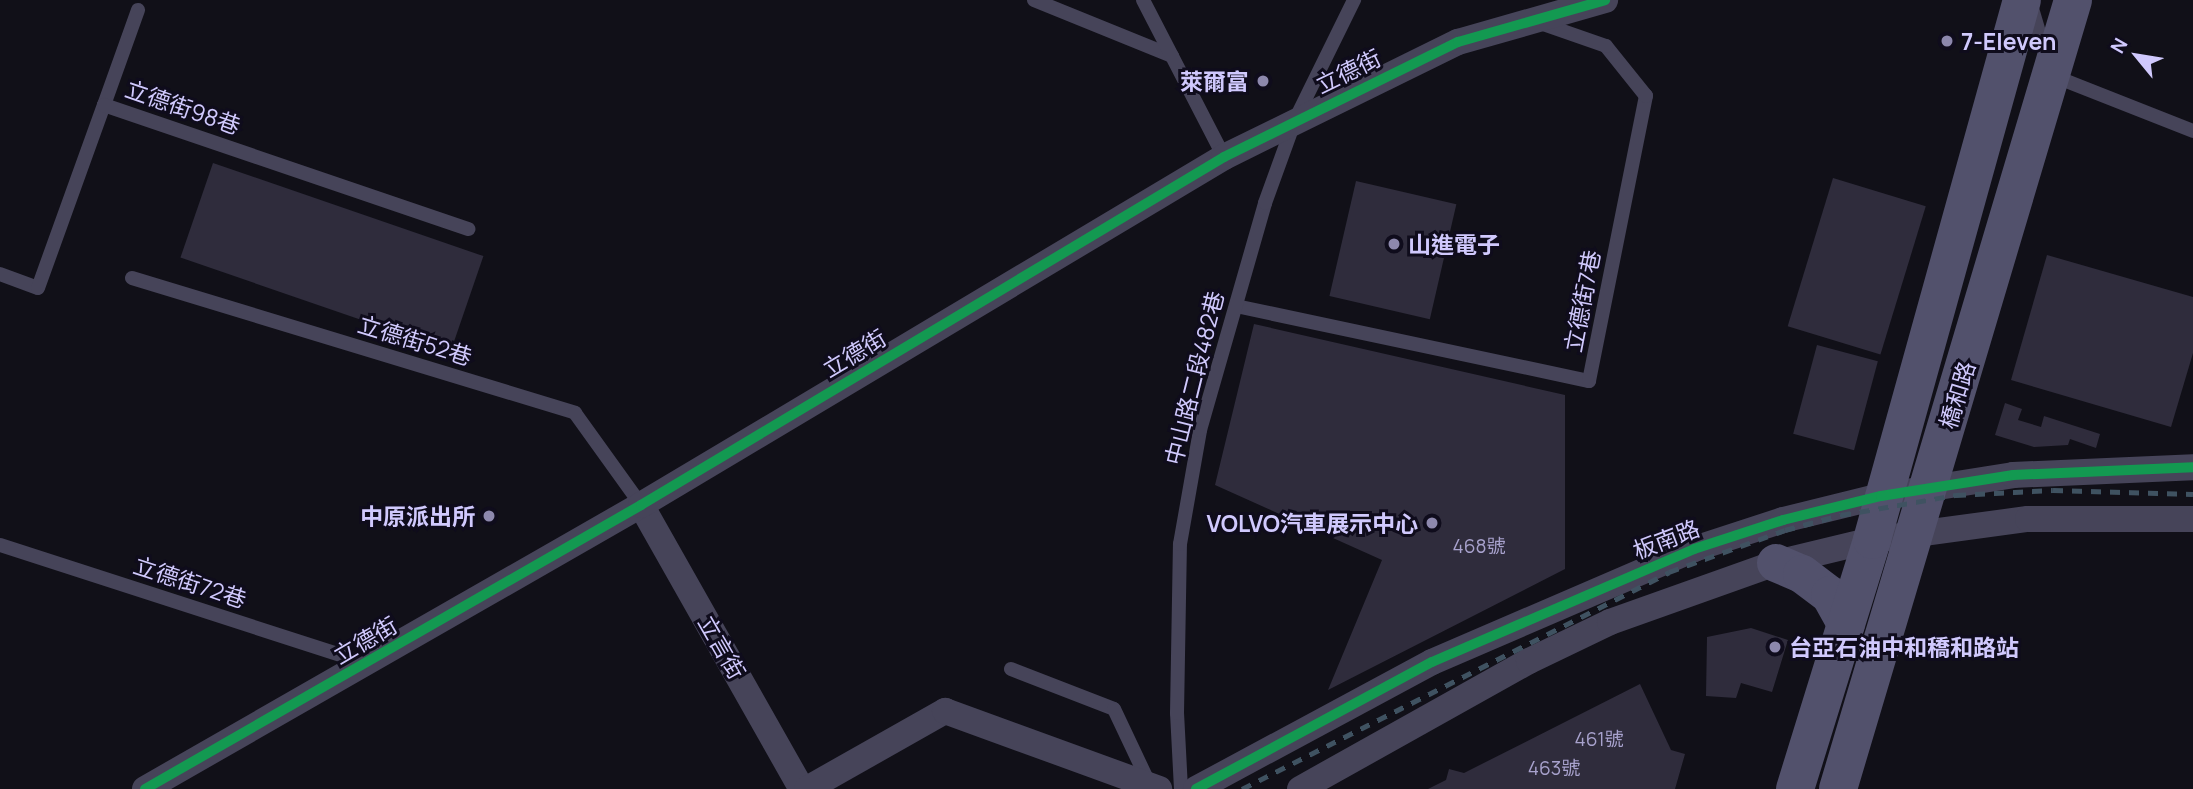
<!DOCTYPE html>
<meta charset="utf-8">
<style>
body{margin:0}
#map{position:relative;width:2193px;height:789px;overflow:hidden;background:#111018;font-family:Manrope,"Noto Sans TC",sans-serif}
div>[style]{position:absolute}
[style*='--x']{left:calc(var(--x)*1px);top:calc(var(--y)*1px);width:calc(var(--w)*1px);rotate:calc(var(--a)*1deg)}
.building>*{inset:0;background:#2f2c3c;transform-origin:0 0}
.lane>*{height:14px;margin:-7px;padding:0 7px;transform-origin:7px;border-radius:7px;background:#464459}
.street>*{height:26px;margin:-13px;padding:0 13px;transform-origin:13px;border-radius:13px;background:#464459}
.secondary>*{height:38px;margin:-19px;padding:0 19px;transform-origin:19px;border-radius:19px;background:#52516c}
.rail>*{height:5px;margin-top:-2.5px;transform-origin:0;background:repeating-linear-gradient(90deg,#3f5261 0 10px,transparent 0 19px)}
.cycleway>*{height:10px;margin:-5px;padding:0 5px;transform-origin:5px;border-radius:5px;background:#139951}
.dots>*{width:19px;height:19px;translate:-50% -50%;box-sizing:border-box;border:4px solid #0f0c1c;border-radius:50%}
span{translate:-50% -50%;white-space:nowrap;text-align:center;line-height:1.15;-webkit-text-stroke:6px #0f0c1c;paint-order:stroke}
.number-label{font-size:19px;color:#a8a2cd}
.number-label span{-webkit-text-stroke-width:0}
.poi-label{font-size:23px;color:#d0c9fd;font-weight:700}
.left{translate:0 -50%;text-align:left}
.right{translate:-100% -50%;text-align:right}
.street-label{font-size:23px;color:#d0c9fd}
.north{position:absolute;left:2102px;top:21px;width:70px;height:70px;-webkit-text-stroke:5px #0f0c1c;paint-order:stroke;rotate:300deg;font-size:19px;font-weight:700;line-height:28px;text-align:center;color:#d0c9fd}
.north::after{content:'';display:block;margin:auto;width:24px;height:32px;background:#d0c9fd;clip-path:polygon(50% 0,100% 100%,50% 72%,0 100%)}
</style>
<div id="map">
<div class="building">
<div style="left:213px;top:163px;width:286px;height:100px;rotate:19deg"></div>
<div style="left:1833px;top:178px;width:97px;height:155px;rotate:17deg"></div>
<div style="left:1356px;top:181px;width:103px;height:118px;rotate:13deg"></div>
<div style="clip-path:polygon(2047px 255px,2193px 297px,2193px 353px,2171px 427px,2011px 380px)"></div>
<div style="clip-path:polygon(1254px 324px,1565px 395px,1565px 569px,1328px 690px,1382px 560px,1215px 485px)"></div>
<div style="left:1817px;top:345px;width:63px;height:92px;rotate:15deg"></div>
<div style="clip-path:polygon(2005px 403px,2022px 409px,2018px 420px,2041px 427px,2044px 416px,2100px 434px,2096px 448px,2070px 439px,2068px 445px,2034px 447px,1995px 435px)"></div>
<div style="clip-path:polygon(1751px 628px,1788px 640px,1772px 692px,1741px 683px,1736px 698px,1706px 696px,1707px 637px)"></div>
<div style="clip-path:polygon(1640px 684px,1671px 750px,1685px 754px,1675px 789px,1428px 789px,1446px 780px,1449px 769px,1464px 773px)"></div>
</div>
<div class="lane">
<div style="--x:1034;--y:0;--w:149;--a:22.1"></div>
<div style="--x:1143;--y:0;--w:177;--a:62.7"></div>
<div style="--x:2031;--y:5;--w:53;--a:73.6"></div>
<div style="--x:2051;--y:75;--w:153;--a:21.5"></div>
<div style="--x:104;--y:105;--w:101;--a:-70.3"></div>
<div style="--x:0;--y:274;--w:40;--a:20.2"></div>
<div style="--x:38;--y:288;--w:195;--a:-70.2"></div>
<div style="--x:104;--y:105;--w:385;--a:18.8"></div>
<div style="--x:132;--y:278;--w:463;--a:16.9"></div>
<div style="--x:575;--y:413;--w:113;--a:54.3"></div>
<div style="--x:1236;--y:306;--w:361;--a:12"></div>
<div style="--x:1589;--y:381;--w:291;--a:-78.7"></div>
<div style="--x:1646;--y:96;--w:64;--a:-128.7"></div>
<div style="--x:1606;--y:46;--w:73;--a:-160.8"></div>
<div style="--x:0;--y:545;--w:384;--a:17.9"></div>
<div style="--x:1011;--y:669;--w:110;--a:21.2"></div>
<div style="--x:1114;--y:709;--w:84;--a:64.7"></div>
<div style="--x:1181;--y:789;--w:76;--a:-93"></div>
<div style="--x:1177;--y:713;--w:169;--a:-89"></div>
<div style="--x:1180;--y:544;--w:116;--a:-80"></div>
<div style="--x:1200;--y:430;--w:236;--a:-74"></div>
<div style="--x:1265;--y:203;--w:88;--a:-70.1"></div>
<div style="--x:1295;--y:120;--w:134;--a:-63.8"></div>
</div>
<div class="street">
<div style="--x:641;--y:505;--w:326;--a:60.5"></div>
<div style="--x:145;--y:789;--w:572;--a:-29.79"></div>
<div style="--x:641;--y:505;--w:679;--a:-30.83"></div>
<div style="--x:1224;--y:157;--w:261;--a:-26.2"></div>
<div style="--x:1458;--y:42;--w:153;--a:-15.9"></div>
<div style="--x:807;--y:789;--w:159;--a:-29.5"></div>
<div style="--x:945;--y:711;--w:228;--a:20"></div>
<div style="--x:1196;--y:789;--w:268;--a:-28.3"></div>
<div style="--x:1432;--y:662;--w:285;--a:-23.3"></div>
<div style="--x:1694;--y:549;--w:94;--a:-18"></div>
<div style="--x:1783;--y:520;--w:101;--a:-13.8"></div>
<div style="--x:1881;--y:496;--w:134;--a:-9"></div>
<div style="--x:2013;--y:475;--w:180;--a:-2.5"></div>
<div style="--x:1300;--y:789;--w:262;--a:-29.2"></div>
<div style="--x:1529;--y:661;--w:90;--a:-25.7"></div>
<div style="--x:1610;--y:622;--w:176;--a:-19.6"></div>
<div style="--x:1776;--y:563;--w:99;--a:-13.5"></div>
<div style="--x:1872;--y:540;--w:157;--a:-7.7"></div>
<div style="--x:2028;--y:519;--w:165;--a:0"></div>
</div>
<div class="secondary">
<div style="--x:1776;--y:563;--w:28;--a:23"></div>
<div style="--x:1802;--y:574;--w:35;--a:37"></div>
<div style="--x:1830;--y:595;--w:33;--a:61"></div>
<div style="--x:1795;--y:789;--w:261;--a:-72.8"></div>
<div style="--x:1872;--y:540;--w:560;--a:-74.48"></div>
<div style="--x:1838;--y:789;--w:823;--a:-73.41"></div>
</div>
<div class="rail">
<div style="--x:1242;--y:789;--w:479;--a:-26.9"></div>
<div style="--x:1669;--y:572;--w:123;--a:-19.9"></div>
<div style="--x:1785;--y:530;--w:58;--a:-15"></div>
<div style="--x:1841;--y:515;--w:117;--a:-9.9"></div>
<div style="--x:1956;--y:495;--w:97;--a:-3"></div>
<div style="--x:2053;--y:490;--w:140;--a:1.6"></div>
</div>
<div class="cycleway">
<div style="--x:145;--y:789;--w:572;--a:-29.79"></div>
<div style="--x:641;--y:505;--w:679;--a:-30.83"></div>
<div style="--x:1224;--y:157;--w:261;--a:-26.2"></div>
<div style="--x:1458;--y:42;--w:153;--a:-15.9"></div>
<div style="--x:1196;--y:789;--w:268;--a:-28.3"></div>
<div style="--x:1432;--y:662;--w:285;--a:-23.3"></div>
<div style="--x:1694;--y:549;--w:94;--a:-18"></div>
<div style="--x:1783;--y:520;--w:101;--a:-13.8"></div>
<div style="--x:1881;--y:496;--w:134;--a:-9"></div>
<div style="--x:2013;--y:475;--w:180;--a:-2.5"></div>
</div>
<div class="dots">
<div style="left:1947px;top:41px;background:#8d88ad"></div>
<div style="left:1263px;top:81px;background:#8d88ad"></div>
<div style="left:1394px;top:244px;background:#8d88ad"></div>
<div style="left:489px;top:516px;background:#8d88ad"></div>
<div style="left:1432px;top:523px;background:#8d88ad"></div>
<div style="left:1775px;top:647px;background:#8d88ad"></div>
</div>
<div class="number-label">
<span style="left:1479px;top:547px">468號</span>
<span style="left:1599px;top:740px">461號</span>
<span style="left:1554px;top:769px">463號</span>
</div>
<div class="poi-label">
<span class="left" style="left:1961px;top:41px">7-Eleven</span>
<span class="right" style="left:1249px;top:81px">萊爾富</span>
<span class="left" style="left:1408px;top:244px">山進電子</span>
<span class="right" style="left:475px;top:516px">中原派出所</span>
<span class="right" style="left:1418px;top:523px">VOLVO汽車展示中心</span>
<span class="left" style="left:1789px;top:647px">台亞石油中和穚和路站</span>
</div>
<div class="street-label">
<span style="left:1348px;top:71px;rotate:-26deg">立德街</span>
<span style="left:183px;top:107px;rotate:19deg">立德街98巷</span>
<span style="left:1582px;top:301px;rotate:-79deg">立德街7巷</span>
<span style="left:415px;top:340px;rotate:17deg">立德街52巷</span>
<span style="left:854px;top:353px;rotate:-31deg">立德街</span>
<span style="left:1194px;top:378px;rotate:-76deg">中山路二段482巷</span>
<span style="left:1957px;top:395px;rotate:-73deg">橋和路</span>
<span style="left:1666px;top:539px;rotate:-21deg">板南路</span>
<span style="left:190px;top:582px;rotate:18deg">立德街72巷</span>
<span style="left:365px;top:640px;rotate:-30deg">立德街</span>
<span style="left:722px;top:647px;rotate:60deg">立言街</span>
</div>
<div class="north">N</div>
</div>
